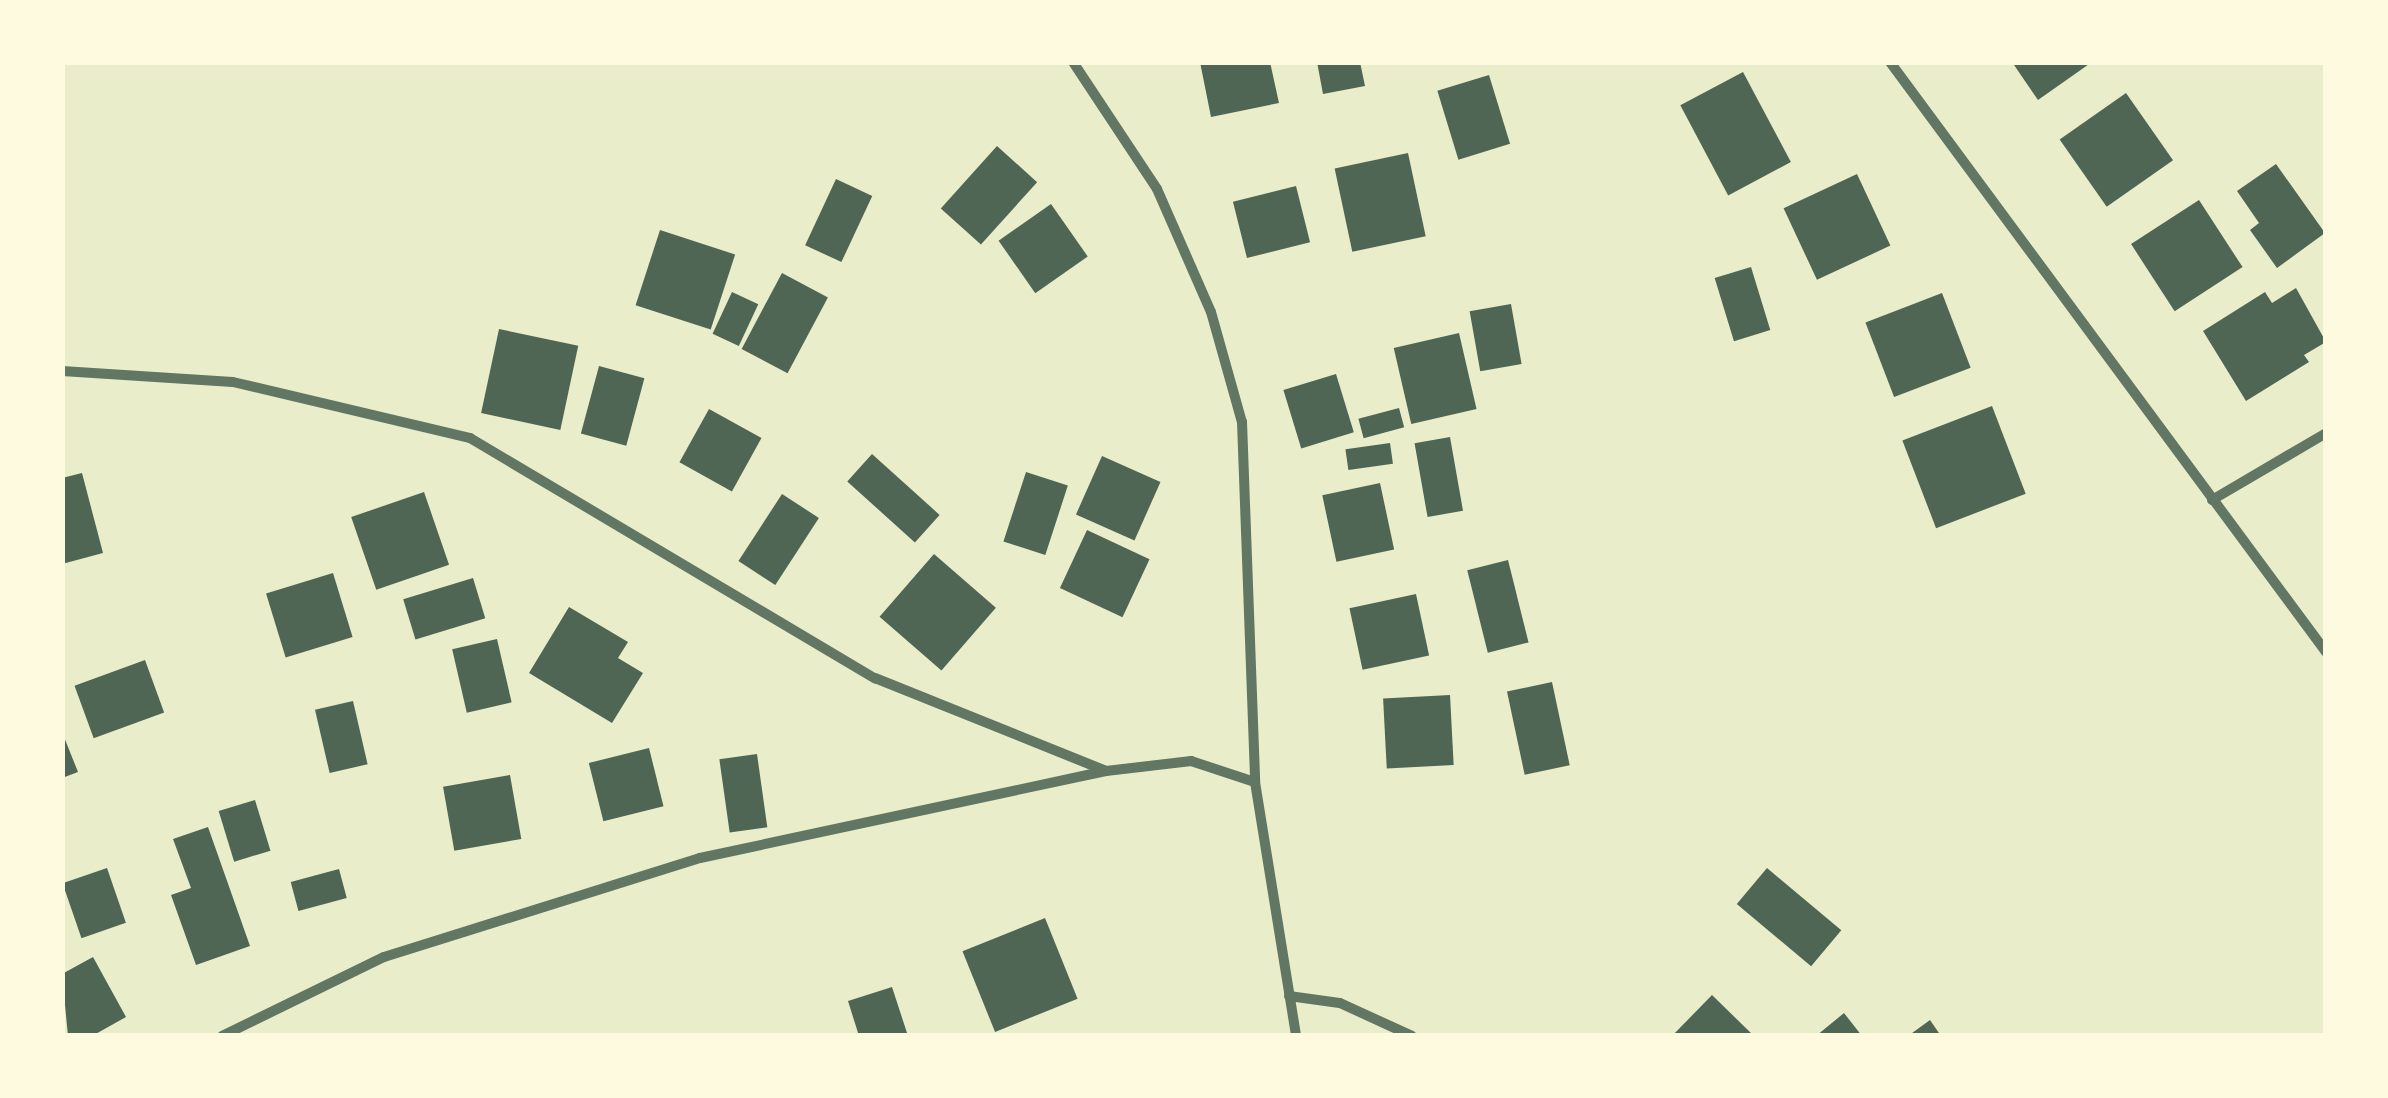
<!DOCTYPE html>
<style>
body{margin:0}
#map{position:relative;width:2388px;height:1098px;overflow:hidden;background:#e9edc9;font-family:Commissioner,sans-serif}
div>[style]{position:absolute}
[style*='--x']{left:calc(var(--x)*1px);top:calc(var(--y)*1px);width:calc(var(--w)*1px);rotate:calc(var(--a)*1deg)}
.building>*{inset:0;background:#4f6655;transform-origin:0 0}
.minor>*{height:10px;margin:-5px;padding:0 5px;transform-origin:5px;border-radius:5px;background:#617663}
span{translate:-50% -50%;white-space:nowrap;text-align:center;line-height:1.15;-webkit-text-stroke:10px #fefae0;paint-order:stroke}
.frame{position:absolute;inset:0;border:65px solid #fefae0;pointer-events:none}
</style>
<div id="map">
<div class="building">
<div style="clip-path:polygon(1200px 62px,1270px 62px,1279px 103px,1211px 117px)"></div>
<div style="clip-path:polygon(1317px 62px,1360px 62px,1365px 86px,1323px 94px)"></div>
<div style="clip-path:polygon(2012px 62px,2092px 62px,2038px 100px)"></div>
<div style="left:1743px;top:72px;width:102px;height:71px;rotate:62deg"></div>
<div style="left:1489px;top:75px;width:72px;height:54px;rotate:73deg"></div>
<div style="left:2126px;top:93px;width:82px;height:81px;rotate:55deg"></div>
<div style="left:997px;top:146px;width:54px;height:84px;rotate:42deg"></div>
<div style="left:1408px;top:153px;width:85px;height:75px;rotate:78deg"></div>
<div style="clip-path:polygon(2276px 164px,2325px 233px,2277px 268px,2250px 230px,2259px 223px,2237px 191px)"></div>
<div style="left:1857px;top:174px;width:79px;height:81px;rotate:65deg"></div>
<div style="left:836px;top:179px;width:40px;height:73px;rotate:25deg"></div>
<div style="left:1296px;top:186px;width:58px;height:65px;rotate:76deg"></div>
<div style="left:2199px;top:200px;width:80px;height:81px;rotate:57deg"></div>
<div style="left:1051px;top:204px;width:64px;height:64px;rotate:55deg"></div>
<div style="left:660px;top:230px;width:79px;height:79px;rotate:18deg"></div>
<div style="left:1751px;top:267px;width:66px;height:38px;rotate:73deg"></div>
<div style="left:782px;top:273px;width:52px;height:86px;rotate:28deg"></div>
<div style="clip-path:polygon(2296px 288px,2326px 342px,2304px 355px,2309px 362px,2246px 401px,2203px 331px,2265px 292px,2272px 303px)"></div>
<div style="left:732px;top:292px;width:29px;height:46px;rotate:25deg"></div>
<div style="left:1942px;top:293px;width:80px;height:82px;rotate:69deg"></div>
<div style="left:1511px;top:304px;width:61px;height:42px;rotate:80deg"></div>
<div style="left:499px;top:329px;width:81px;height:86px;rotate:12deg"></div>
<div style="left:1459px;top:333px;width:78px;height:67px;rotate:77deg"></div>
<div style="left:599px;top:366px;width:47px;height:70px;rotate:15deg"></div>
<div style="left:1336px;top:374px;width:61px;height:55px;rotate:73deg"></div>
<div style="left:1992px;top:406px;width:94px;height:96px;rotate:69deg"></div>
<div style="left:1399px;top:408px;width:20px;height:42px;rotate:75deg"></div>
<div style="left:709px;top:409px;width:60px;height:61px;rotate:29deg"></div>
<div style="left:1450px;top:437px;width:75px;height:36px;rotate:80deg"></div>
<div style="left:1390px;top:443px;width:21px;height:45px;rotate:82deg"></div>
<div style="left:872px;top:454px;width:91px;height:37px;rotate:42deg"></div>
<div style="left:1102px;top:456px;width:64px;height:64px;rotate:24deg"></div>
<div style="left:1026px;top:472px;width:44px;height:73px;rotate:18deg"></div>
<div style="clip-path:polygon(82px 473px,103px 553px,62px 564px,62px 478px)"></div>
<div style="left:1380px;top:483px;width:68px;height:59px;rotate:78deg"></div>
<div style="left:424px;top:492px;width:77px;height:77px;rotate:71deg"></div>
<div style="left:782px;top:494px;width:44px;height:80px;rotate:33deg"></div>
<div style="left:1087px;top:530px;width:69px;height:64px;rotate:25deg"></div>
<div style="left:934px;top:554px;width:82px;height:83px;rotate:41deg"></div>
<div style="left:1508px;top:560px;width:85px;height:42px;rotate:76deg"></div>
<div style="left:333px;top:573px;width:67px;height:70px;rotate:73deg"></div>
<div style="left:473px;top:578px;width:42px;height:73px;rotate:73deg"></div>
<div style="left:1416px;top:594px;width:63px;height:68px;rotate:78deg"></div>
<div style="clip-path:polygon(569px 607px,628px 642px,618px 658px,643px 673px,612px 723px,529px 673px)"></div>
<div style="left:497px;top:639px;width:65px;height:46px;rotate:77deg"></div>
<div style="left:145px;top:660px;width:56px;height:75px;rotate:70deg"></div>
<div style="left:1552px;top:682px;width:85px;height:46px;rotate:78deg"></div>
<div style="left:1450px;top:695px;width:70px;height:67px;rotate:87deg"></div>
<div style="left:353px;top:701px;width:65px;height:39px;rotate:77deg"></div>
<div style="clip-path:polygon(62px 732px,78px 772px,62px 778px)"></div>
<div style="left:649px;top:748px;width:60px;height:62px;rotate:76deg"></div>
<div style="left:757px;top:754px;width:74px;height:38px;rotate:82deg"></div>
<div style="left:510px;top:775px;width:65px;height:68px;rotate:80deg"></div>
<div style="left:255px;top:800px;width:53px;height:38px;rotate:73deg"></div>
<div style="clip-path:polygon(208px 827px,250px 946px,196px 965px,171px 895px,191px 888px,173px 839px)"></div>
<div style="left:107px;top:868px;width:58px;height:47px;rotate:71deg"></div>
<div style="left:1767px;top:868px;width:97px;height:47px;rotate:40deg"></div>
<div style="left:339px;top:869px;width:30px;height:50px;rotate:75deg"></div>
<div style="left:1045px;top:918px;width:87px;height:89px;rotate:68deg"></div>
<div style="clip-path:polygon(93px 957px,126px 1017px,92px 1036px,68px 1036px,62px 974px)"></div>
<div style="clip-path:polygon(892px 987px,908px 1036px,859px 1036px,848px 1001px)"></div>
<div style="clip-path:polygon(1712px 995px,1754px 1036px,1672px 1036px)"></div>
<div style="clip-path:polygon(1844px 1013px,1862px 1036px,1816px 1036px)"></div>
<div style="clip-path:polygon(1930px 1020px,1941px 1036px,1908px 1036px)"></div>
</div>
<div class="minor">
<div style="--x:1073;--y:62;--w:152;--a:56.5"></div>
<div style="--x:1157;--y:189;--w:134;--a:66.3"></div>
<div style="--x:1211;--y:312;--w:114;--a:74.3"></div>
<div style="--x:1242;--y:422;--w:360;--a:87.9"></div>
<div style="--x:1255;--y:782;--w:257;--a:80.8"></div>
<div style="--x:1890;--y:62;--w:734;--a:53.54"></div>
<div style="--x:62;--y:371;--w:171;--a:3.7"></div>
<div style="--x:233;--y:382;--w:244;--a:13.3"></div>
<div style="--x:470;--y:438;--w:471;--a:30.7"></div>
<div style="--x:875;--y:678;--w:249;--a:21.9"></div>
<div style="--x:2212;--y:500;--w:132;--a:-30.4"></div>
<div style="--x:1289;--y:996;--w:51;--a:7.8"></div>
<div style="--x:1340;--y:1003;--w:79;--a:24.6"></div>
<div style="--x:222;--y:1036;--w:180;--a:-26"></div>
<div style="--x:384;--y:957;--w:331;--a:-17.4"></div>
<div style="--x:700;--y:858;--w:415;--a:-12.1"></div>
<div style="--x:1106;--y:771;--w:86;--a:-6.7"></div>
<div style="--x:1191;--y:761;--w:67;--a:18.2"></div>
</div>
<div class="frame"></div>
</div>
